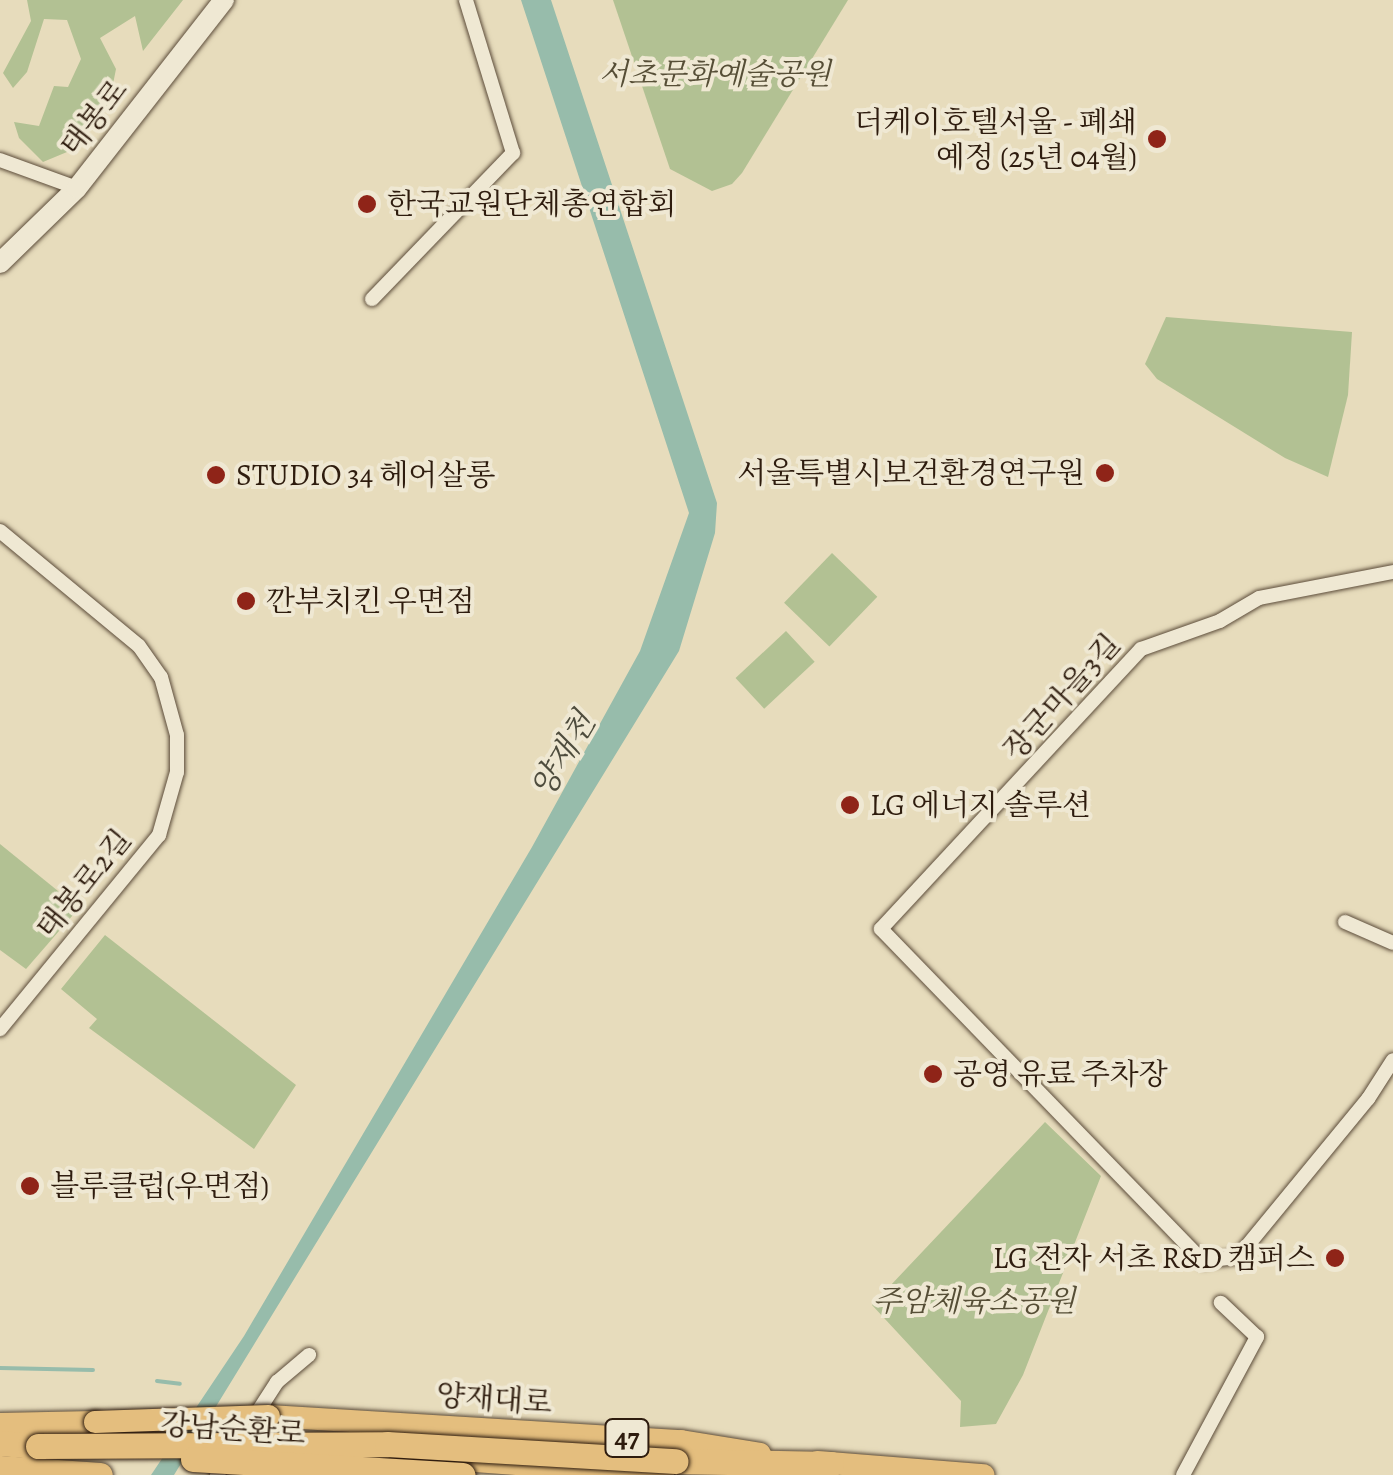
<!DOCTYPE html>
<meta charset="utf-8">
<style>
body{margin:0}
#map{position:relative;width:1393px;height:1475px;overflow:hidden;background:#e7dcbc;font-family:Alegreya,"Noto Serif KR",serif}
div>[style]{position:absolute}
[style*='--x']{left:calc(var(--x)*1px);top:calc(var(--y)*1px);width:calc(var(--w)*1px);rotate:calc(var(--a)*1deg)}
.green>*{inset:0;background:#b2c193;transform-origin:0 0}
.water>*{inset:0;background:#97bcab}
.stream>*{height:4px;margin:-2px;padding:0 2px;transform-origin:2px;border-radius:2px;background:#97bcab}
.roads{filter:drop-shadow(0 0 2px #5c4c3a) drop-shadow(0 0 2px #5c4c3a)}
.street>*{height:14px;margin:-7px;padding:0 7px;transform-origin:7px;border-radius:7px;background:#efe8d3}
.secondary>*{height:20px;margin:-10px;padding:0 10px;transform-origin:10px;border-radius:10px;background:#efe8d3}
.primary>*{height:22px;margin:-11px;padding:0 11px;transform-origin:11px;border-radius:11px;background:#e4be7e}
.highway>*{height:25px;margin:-12.5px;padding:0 12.5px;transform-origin:12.5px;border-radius:12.5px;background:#e4be7e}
.bridges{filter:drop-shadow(0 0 2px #2e1c0e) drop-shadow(0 0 2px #2e1c0e)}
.primary-bridge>*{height:22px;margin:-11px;padding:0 11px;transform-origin:11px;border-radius:11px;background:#e4be7e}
.highway-bridge>*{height:25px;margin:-12.5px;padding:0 12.5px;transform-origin:12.5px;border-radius:12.5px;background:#e4be7e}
.dots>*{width:28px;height:28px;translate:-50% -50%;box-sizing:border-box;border:5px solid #efe8d3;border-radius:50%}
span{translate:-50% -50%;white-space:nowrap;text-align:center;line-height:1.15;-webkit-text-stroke:8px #efe8d3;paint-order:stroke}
.shield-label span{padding:2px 8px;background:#efe8d3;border:2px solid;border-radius:8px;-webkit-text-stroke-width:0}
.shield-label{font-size:28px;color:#2e1c0e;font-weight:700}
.park-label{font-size:30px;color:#564e36;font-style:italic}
.street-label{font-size:30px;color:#2e1c0e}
.poi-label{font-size:30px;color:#2e1c0e}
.right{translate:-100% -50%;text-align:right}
.left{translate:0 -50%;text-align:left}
.water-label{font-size:32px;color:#4e4c3d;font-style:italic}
</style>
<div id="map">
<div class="green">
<div style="clip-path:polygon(27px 0,183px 0,143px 51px,135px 16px,100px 38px,116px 69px,109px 104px,67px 152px,43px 162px,19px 138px,14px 122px,39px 126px,54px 86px,68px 87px,81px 59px,67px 20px,44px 19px,27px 72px,13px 88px,3px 73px,31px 21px)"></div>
<div style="clip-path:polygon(613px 0,848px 0,742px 173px,732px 184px,712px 191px,670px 169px)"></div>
<div style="clip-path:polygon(1166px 317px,1352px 332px,1348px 395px,1328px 477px,1285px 458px,1157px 379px,1145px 364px)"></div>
<div style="left:832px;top:553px;width:63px;height:69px;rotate:44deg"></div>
<div style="left:786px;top:631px;width:42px;height:69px;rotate:47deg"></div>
<div style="clip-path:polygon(0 844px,79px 908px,26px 969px,0 950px)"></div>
<div style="clip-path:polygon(105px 935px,296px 1085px,254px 1149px,89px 1028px,97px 1019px,61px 989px)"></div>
<div style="clip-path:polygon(1045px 1122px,1101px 1176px,1023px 1375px,996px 1424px,960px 1427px,961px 1401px,872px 1305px)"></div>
</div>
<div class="water">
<div style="clip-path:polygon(521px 0,551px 0,717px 503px,715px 533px,679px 651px,174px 1475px,151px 1475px,244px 1336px,532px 847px,640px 651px,689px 513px)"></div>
</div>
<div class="stream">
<div style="--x:0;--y:1368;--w:93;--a:1.2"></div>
<div style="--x:157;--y:1381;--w:23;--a:7"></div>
</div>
<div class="roads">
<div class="street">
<div style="--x:0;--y:160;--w:82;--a:20"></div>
<div style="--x:372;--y:299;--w:203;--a:-46"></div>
<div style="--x:513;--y:153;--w:160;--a:-107.1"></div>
<div style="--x:0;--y:531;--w:180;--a:39.6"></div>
<div style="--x:139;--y:646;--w:38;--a:55"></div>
<div style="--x:161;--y:677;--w:60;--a:74.6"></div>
<div style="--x:177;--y:735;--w:37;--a:90"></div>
<div style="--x:177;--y:772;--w:66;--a:105.9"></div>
<div style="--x:159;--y:835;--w:251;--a:129.3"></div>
<div style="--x:1393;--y:572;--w:136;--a:169"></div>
<div style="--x:1259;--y:598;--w:45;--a:149.5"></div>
<div style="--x:1220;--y:621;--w:84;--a:160.5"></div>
<div style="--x:1141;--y:649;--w:382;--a:132.9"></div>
<div style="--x:881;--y:929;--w:463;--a:45.9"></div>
<div style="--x:1203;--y:1261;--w:35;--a:-7"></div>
<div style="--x:1238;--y:1257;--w:205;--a:-50.6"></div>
<div style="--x:1368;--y:1099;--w:46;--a:-57.3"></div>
<div style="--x:1345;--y:922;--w:52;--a:23.6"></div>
<div style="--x:217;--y:1475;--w:111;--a:-57.2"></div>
<div style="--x:277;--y:1382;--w:42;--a:-40.2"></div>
<div style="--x:1183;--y:1475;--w:157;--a:-61.8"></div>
<div style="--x:1257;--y:1337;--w:50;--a:-136.6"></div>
</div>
<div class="secondary">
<div style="--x:0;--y:263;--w:107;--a:-44.2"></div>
<div style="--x:77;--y:188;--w:239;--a:-52"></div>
</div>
<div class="primary">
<div style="--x:269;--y:1416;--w:413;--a:3.5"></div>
<div style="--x:681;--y:1441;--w:80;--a:9.3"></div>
<div style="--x:0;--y:1424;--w:95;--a:-1.2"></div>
<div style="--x:352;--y:1452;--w:312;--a:4.2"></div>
<div style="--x:817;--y:1462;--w:167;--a:4.5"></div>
</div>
<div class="highway">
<div style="--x:0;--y:1443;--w:38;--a:5"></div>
<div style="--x:675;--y:1461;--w:156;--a:1.1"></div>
<div style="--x:0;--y:1468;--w:100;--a:4"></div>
</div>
</div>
<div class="bridges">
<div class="primary-bridge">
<div style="--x:95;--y:1422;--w:174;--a:-2"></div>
</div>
<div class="highway-bridge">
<div style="--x:38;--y:1446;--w:349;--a:-0.3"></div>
<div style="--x:387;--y:1444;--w:289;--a:3.4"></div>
<div style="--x:193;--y:1459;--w:270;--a:3.4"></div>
</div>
</div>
<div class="dots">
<div style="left:1157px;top:139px;background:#8f2418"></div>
<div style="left:367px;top:204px;background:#8f2418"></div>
<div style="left:1105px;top:473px;background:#8f2418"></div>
<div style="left:216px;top:475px;background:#8f2418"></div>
<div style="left:246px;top:601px;background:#8f2418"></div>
<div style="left:850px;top:805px;background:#8f2418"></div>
<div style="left:933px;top:1074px;background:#8f2418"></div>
<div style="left:30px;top:1186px;background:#8f2418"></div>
<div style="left:1335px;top:1258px;background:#8f2418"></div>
</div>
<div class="shield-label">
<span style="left:627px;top:1438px">47</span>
</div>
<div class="park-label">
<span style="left:715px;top:74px">서초문화예술공원</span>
<span style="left:974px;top:1301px">주암체육소공원</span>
</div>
<div class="street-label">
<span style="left:94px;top:118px;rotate:-52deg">태봉로</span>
<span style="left:1062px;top:697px;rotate:-48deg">장군마을3길</span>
<span style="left:84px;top:884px;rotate:-51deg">태봉로2길</span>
<span style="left:494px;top:1399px;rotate:4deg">양재대로</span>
<span style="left:233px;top:1429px;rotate:4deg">강남순환로</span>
</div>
<div class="poi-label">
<span class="right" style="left:1137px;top:139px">더케이호텔서울 - 폐쇄<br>예정 (25년 04월)</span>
<span class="left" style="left:387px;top:204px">한국교원단체총연합회</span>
<span class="right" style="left:1085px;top:473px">서울특별시보건환경연구원</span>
<span class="left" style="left:236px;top:475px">STUDIO 34 헤어살롱</span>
<span class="left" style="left:266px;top:601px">깐부치킨 우면점</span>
<span class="left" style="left:870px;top:805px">LG 에너지 솔루션</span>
<span class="left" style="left:953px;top:1074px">공영 유료 주차장</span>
<span class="left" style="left:50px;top:1186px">블루클럽(우면점)</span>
<span class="right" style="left:1315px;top:1258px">LG 전자 서초 R&amp;D 캠퍼스</span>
</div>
<div class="water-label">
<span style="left:563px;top:755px;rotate:-59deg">양재천</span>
</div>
</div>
